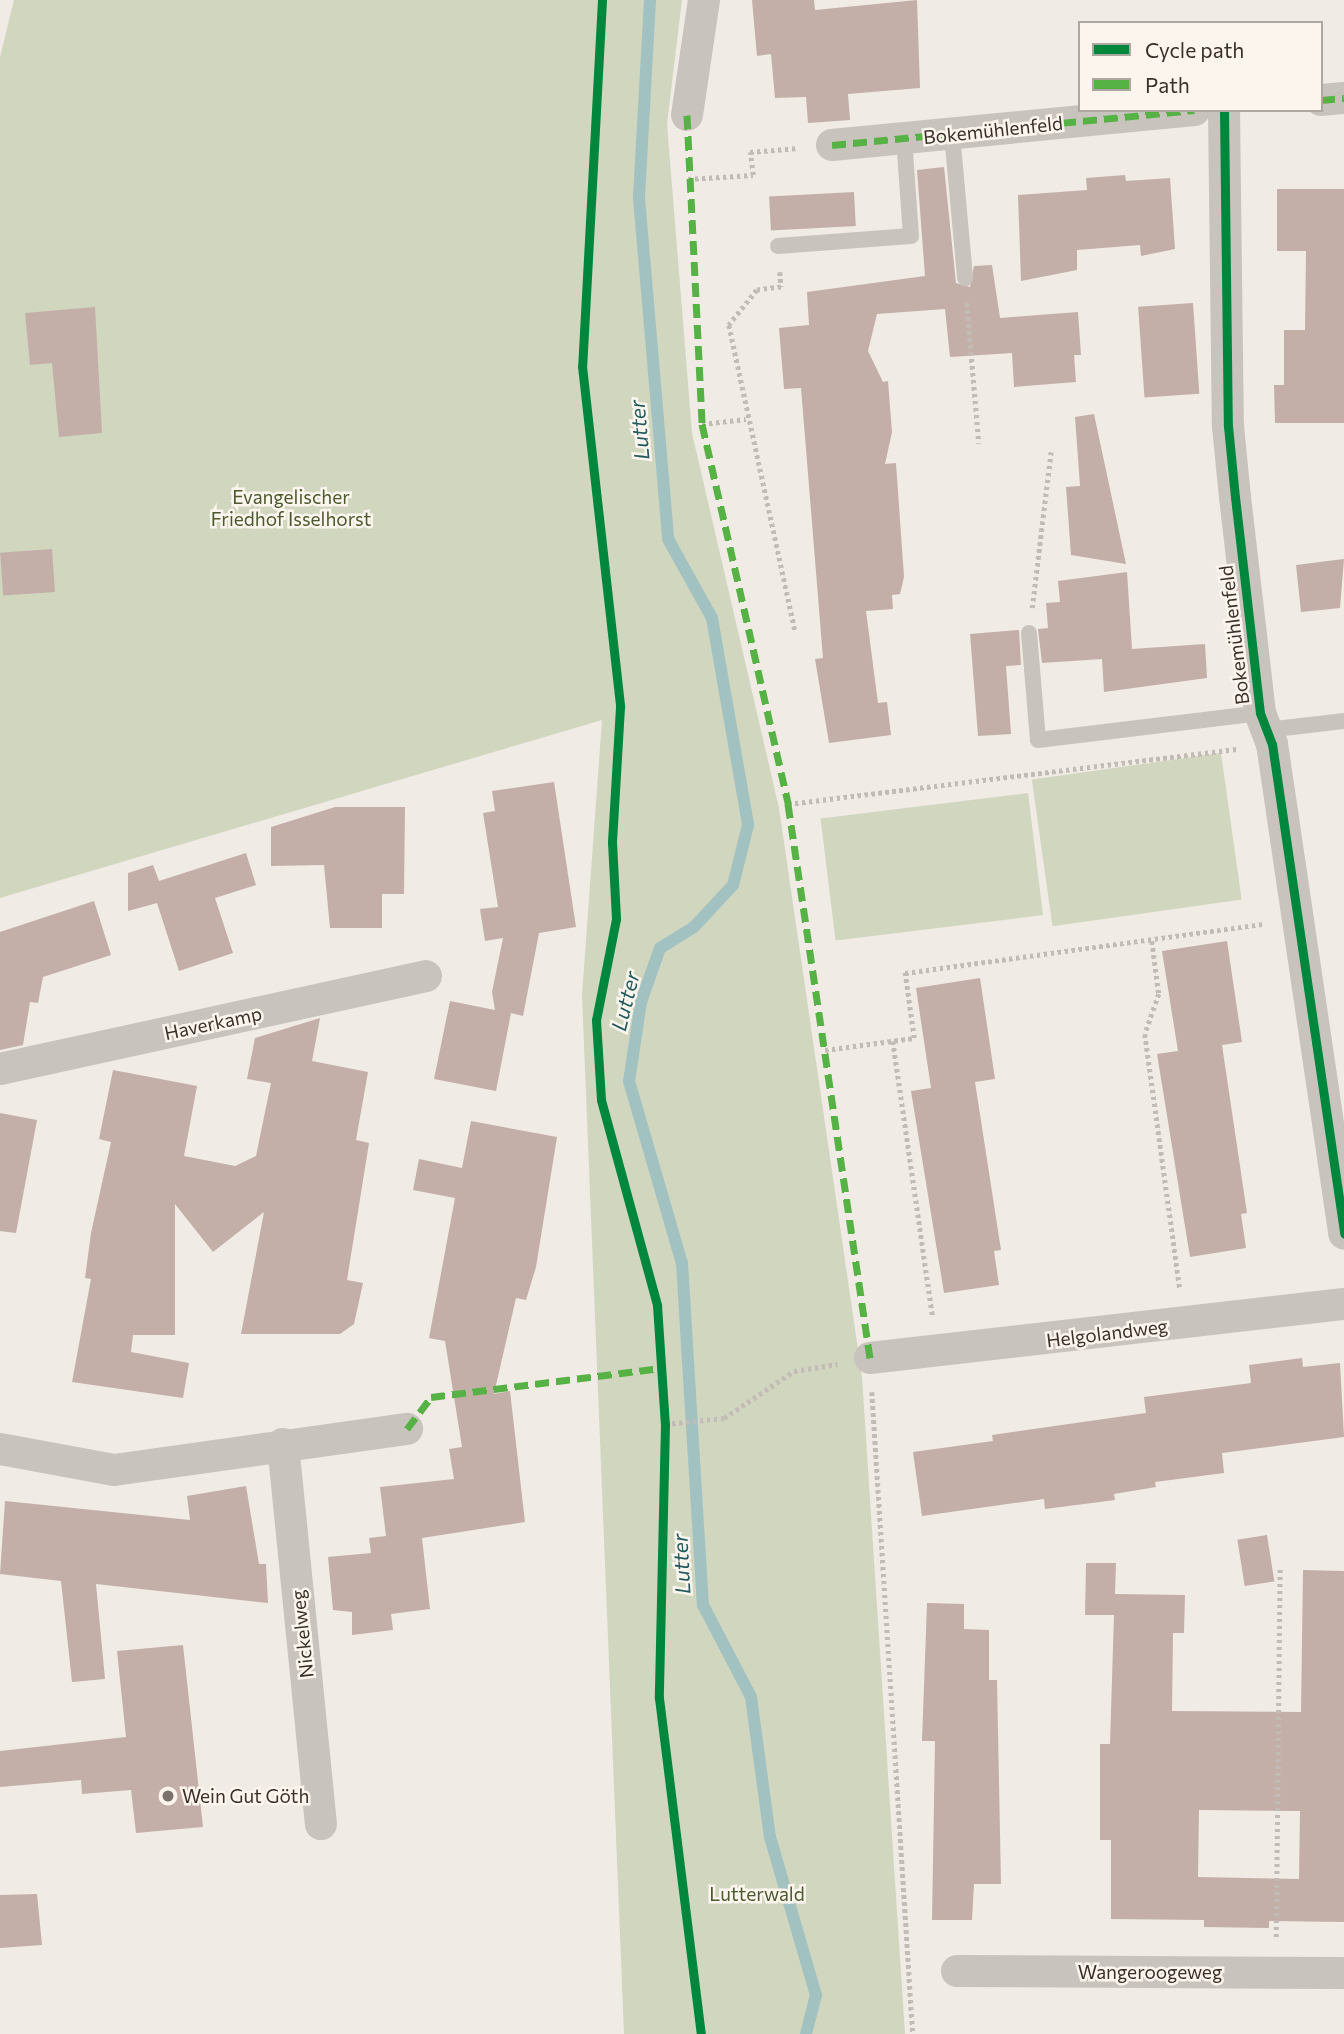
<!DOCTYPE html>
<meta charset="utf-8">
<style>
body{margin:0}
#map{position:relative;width:1344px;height:2034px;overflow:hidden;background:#f0ebe5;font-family:Commissioner,sans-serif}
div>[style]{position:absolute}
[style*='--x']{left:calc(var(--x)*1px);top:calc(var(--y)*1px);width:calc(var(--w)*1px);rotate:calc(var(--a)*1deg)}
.green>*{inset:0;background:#d1d6bf;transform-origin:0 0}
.stream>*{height:12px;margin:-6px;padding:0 6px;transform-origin:6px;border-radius:6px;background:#a1c2c1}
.building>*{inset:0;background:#c3afa7;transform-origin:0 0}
.path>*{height:4.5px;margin-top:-2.25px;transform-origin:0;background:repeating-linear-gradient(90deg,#c2bbb6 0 3.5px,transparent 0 7px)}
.service>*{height:16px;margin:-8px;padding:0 8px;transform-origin:8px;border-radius:8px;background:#c9c3be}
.minor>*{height:32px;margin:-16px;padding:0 16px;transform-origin:16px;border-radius:16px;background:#c9c3be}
.quiet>*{height:7px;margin-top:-3.5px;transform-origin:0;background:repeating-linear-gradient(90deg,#57b246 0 14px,transparent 0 21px)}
.cycleway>*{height:9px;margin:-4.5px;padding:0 4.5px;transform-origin:4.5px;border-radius:4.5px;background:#00873e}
.dots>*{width:19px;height:19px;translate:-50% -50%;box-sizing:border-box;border:4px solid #fbf5ee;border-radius:50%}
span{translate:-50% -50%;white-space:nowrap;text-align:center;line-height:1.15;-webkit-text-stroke:5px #fbf5ee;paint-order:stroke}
.street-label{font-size:19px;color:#3b302b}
.park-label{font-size:19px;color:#4a5a2e}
.poi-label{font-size:19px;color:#3b302b}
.left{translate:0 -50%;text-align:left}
.water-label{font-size:21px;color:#1f5a5e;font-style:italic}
.legend{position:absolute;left:1078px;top:21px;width:245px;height:91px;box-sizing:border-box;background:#fbf5ee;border:2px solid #aea6a0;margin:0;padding:9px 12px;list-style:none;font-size:21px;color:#3b302b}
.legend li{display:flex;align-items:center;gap:14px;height:35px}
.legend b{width:35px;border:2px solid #aea6a0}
</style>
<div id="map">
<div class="green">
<div style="clip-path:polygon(14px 0,682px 0,667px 124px,692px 433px,779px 808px,862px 1377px,905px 2034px,624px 2034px,582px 995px,602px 720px,0 898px,0 57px)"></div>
<div style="left:1221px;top:753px;width:148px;height:191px;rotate:82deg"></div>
<div style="left:1028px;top:793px;width:123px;height:209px;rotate:83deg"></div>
</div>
<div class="stream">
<div style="--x:650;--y:0;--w:198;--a:93.2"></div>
<div style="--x:639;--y:198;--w:342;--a:85.1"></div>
<div style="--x:668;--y:539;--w:90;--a:60.9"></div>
<div style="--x:712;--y:618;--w:210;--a:80.1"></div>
<div style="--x:748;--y:825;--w:62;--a:104"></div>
<div style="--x:733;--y:885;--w:57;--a:132.9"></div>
<div style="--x:694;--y:927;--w:40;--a:148"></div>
<div style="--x:660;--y:948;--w:57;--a:109.4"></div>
<div style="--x:641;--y:1002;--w:80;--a:98.6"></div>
<div style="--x:629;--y:1081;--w:190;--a:73.8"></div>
<div style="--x:682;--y:1263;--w:343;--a:86.5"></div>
<div style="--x:703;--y:1605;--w:104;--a:62.4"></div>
<div style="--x:751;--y:1697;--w:141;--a:82.3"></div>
<div style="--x:770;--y:1837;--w:165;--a:73.8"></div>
<div style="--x:816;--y:1995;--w:40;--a:104.4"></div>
</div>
<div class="building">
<div style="clip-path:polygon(752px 0,814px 0,815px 10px,917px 0,920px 88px,848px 94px,850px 120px,808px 123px,806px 97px,775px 98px,771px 54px,757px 56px)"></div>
<div style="clip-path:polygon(944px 167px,956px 283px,970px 287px,974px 266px,992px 265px,1000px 318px,1078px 312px,1081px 355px,1074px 355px,1076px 382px,1014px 387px,1012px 353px,950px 357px,945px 309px,877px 314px,868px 351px,883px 382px,888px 381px,892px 432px,885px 464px,896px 463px,904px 577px,900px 594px,892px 595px,893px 609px,866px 611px,878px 703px,887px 702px,891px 735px,829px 743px,815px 659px,823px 658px,801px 388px,784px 389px,779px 328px,809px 325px,807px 292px,925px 276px,917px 170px)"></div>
<div style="clip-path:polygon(1125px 175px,1126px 181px,1170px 178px,1175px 249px,1141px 256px,1140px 245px,1077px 250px,1077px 270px,1021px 281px,1018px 195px,1087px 190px,1086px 178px)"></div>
<div style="clip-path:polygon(1277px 189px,1344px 189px,1344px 423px,1275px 423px,1274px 385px,1284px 385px,1284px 330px,1305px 330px,1306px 251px,1277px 251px)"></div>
<div style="left:854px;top:192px;width:34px;height:85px;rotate:87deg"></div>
<div style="left:1193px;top:303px;width:91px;height:55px;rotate:86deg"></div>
<div style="clip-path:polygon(95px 307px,102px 433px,59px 437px,52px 363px,30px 365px,25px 313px)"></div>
<div style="clip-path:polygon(1094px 414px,1126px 564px,1071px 555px,1066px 487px,1080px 486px,1075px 417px)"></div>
<div style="left:52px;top:549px;width:43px;height:52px;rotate:86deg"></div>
<div style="clip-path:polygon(1344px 559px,1340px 608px,1301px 612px,1296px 565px)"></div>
<div style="clip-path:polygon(1127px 572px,1132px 649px,1205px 644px,1207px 678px,1104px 692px,1102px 659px,1042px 663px,1038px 629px,1048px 628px,1046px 603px,1060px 602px,1058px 581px)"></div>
<div style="clip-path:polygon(1019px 630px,1021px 665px,1006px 666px,1011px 734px,978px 736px,970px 634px)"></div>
<div style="clip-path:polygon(554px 782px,576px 927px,539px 933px,523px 1016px,511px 1013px,496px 1091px,434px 1079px,450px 1001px,495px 1010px,492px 992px,503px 938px,485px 941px,480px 909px,498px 907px,483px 813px,495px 811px,492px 791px)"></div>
<div style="clip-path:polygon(335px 807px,405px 807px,404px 894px,382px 894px,382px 928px,330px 928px,324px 865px,271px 866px,271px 827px)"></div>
<div style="clip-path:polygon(246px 853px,256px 885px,215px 898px,233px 953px,179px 971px,157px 903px,128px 911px,128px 873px,153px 865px,159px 881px)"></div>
<div style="clip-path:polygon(94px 901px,111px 955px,43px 977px,38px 1003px,30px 1002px,23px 1045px,0 1050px,0 932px)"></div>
<div style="clip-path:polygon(1227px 941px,1242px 1042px,1222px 1045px,1247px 1213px,1241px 1214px,1246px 1248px,1190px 1257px,1157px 1054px,1178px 1051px,1162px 951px)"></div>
<div style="clip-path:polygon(980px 978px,995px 1079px,975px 1082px,1001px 1250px,994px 1251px,999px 1285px,944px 1293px,911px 1091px,931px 1088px,916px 988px)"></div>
<div style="clip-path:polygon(320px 1018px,312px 1061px,368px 1072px,356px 1140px,369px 1143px,347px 1280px,363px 1283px,354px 1324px,340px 1334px,241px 1334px,264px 1212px,213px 1252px,175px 1204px,175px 1335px,133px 1335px,131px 1352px,189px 1363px,183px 1398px,72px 1382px,91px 1279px,85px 1278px,91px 1233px,111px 1142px,99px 1139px,113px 1070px,197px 1086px,184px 1156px,235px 1166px,256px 1156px,271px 1083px,247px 1079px,255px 1038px)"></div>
<div style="clip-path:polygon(0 1113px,37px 1120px,16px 1233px,0 1231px)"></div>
<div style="clip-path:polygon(471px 1121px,557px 1137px,536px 1267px,526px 1300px,516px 1298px,494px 1394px,510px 1391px,525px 1522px,422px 1538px,430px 1609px,391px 1614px,393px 1630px,352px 1635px,352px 1612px,333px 1610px,328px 1557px,371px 1553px,369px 1538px,386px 1536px,380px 1487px,454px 1479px,449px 1449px,462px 1447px,445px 1341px,429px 1338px,455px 1198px,413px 1190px,419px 1159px,462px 1168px)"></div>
<div style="clip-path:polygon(1302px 1358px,1303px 1367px,1340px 1363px,1344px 1437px,1222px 1453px,1224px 1473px,1155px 1482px,1156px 1487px,1114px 1494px,1115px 1500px,1045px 1509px,1044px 1499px,922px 1516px,913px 1452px,993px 1441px,992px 1435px,1146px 1413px,1144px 1397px,1251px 1383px,1249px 1365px)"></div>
<div style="clip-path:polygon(246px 1486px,259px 1564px,266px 1564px,268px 1603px,96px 1584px,105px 1679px,72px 1682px,61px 1581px,0 1574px,5px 1501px,190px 1520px,187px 1496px)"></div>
<div style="left:1267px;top:1535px;width:47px;height:30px;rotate:81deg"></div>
<div style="clip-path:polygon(evenodd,1086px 1563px,1116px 1563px,1115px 1594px,1185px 1595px,1184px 1633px,1173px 1633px,1172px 1711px,1301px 1712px,1303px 1570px,1344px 1571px,1344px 1922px,1269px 1921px,1269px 1928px,1204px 1927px,1204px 1920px,1111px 1919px,1111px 1840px,1100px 1840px,1100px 1744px,1110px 1744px,1114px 1615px,1085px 1615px,1086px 1563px,1199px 1810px,1300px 1811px,1299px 1879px,1198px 1877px,1199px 1810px)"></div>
<div style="clip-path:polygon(927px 1603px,964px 1604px,964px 1629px,989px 1630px,989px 1680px,997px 1680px,1001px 1884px,974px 1884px,972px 1920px,932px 1920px,935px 1741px,922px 1741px)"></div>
<div style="clip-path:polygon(183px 1645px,203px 1827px,136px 1833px,131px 1790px,82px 1794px,81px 1780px,0 1787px,0 1751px,126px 1737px,117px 1651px)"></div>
<div style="clip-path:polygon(37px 1894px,42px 1945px,0 1948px,0 1895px)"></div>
</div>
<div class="path">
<div style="--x:688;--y:179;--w:65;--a:-3.5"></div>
<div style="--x:753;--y:175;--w:23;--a:-97"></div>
<div style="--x:750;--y:152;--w:48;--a:-4.8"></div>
<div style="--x:780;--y:272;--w:15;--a:86"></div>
<div style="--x:781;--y:287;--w:24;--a:173"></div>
<div style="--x:757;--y:290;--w:45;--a:128.7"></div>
<div style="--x:729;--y:325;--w:312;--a:77.8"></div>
<div style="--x:967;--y:303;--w:141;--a:85.1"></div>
<div style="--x:702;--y:424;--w:44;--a:-6.5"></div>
<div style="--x:1032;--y:608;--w:157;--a:-83.1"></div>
<div style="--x:788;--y:804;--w:452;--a:-7"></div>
<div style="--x:1152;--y:941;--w:53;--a:82.5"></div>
<div style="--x:1159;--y:994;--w:42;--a:109.3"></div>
<div style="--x:1145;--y:1034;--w:256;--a:82.2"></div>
<div style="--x:893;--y:1041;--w:279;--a:81.8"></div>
<div style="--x:825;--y:1050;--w:90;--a:-7.7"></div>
<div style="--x:914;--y:1038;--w:66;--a:-97.9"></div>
<div style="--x:905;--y:973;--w:362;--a:-7.8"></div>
<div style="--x:872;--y:1392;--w:643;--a:86.35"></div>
<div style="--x:665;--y:1424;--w:59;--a:-5.8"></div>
<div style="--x:724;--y:1418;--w:84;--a:-33.9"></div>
<div style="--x:794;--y:1371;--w:44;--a:-9.2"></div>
<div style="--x:1276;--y:1937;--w:368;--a:-89.4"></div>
</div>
<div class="service">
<div style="--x:952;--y:134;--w:145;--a:84.8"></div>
<div style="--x:778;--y:246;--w:133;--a:-4.3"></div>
<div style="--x:911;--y:236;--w:97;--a:-94.1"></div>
<div style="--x:1029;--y:633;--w:107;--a:85.2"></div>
<div style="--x:1038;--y:740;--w:224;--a:-6.9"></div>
<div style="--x:1267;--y:730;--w:78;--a:-6.7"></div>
</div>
<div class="minor">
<div style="--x:1321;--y:100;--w:23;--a:-5"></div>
<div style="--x:1224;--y:110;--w:316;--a:89.3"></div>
<div style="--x:1228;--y:426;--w:71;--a:84.4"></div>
<div style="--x:1235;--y:497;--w:217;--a:83.4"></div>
<div style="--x:1260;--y:713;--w:33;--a:69"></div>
<div style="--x:1272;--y:744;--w:495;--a:81.6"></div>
<div style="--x:687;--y:115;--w:116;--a:-81.6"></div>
<div style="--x:832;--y:145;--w:364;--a:-5.5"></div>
<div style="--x:0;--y:1069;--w:436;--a:-12.3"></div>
<div style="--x:870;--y:1358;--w:477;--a:-6.5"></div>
<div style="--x:283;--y:1444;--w:382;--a:84.3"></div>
<div style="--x:0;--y:1449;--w:116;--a:10.4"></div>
<div style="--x:114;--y:1470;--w:296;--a:-8"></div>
<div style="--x:957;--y:1971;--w:387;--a:0.3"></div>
</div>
<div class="quiet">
<div style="--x:1321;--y:100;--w:23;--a:-5"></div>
<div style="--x:687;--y:115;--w:309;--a:87.2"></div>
<div style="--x:702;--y:424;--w:390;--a:77.2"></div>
<div style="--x:788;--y:804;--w:560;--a:81.58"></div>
<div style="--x:832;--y:145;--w:364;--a:-5.5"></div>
<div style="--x:407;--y:1429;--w:40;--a:-53"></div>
<div style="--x:431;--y:1397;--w:232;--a:-7.2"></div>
</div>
<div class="cycleway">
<div style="--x:602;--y:0;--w:367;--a:93.1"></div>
<div style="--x:582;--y:366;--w:343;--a:83.6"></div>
<div style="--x:620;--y:707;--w:135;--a:93.4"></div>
<div style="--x:612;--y:842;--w:77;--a:87"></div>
<div style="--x:616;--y:919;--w:103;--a:101.2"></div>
<div style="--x:596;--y:1020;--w:80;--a:86.4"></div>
<div style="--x:601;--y:1100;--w:213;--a:74.7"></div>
<div style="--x:657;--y:1305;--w:119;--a:86.2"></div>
<div style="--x:665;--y:1424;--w:274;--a:91.3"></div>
<div style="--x:659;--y:1698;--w:339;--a:82.9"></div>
<div style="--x:1224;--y:110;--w:316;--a:89.3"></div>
<div style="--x:1228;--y:426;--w:71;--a:84.4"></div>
<div style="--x:1235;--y:497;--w:217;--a:83.4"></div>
<div style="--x:1260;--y:713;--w:33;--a:69"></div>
<div style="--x:1272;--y:744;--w:495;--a:81.6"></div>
</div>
<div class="dots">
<div style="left:168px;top:1796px;background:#7a716c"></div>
</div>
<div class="street-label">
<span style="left:993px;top:130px;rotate:-6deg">Bokemühlenfeld</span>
<span style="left:1234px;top:635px;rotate:-97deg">Bokemühlenfeld</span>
<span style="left:213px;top:1023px;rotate:-12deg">Haverkamp</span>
<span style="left:1107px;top:1333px;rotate:-7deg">Helgolandweg</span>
<span style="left:302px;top:1634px;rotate:-96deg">Nickelweg</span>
<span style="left:1150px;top:1972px">Wangeroogeweg</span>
</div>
<div class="park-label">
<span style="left:291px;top:508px">Evangelischer<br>Friedhof Isselhorst</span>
<span style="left:757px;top:1894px">Lutterwald</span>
</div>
<div class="poi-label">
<span class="left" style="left:182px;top:1796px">Wein Gut Göth</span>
</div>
<div class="water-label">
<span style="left:639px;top:430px;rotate:-95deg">Lutter</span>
<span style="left:625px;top:1001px;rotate:-76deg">Lutter</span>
<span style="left:681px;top:1564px;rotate:-93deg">Lutter</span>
</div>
<ul class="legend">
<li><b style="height:9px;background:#00873e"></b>Cycle path</li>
<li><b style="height:9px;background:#57b246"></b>Path</li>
</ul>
</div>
